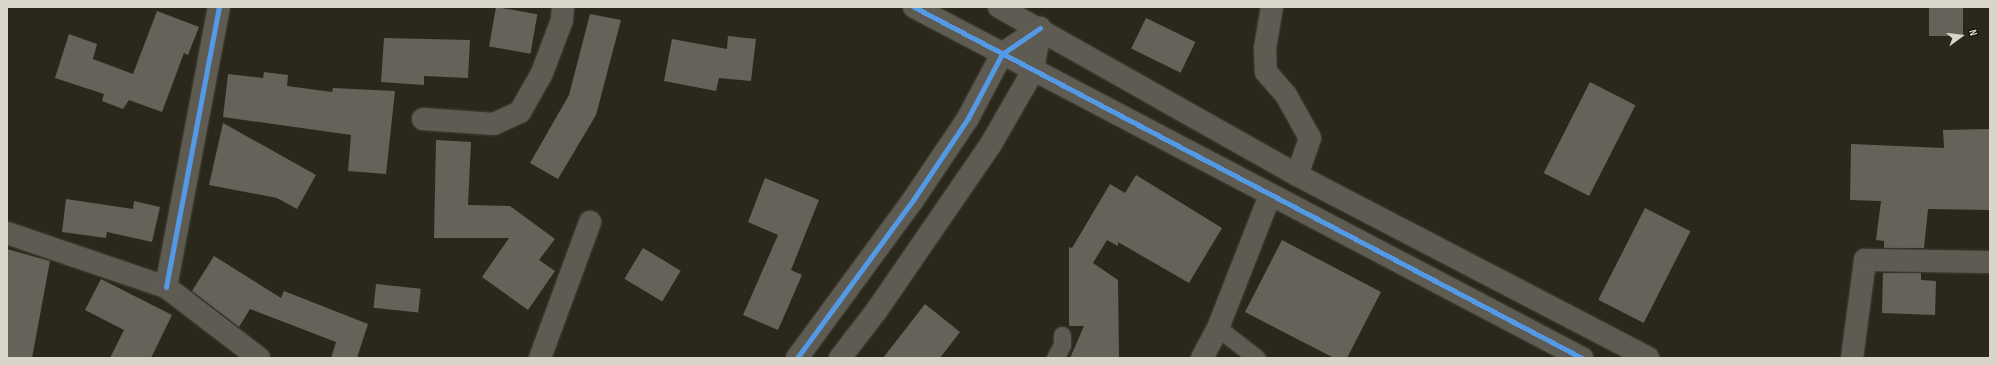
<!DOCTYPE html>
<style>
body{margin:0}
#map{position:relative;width:1997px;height:365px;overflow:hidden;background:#2a271b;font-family:"Sofia Sans Condensed",sans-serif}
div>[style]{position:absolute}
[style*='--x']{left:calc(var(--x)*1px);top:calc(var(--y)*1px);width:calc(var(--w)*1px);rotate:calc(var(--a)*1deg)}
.building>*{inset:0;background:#656359;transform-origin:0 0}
.roads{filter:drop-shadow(0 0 1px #464339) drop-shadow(0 0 1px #464339)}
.service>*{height:17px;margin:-8.5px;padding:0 8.5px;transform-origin:8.5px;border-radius:8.5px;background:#5e5b52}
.minor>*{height:22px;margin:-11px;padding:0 11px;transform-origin:11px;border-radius:11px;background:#5e5b52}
.tertiary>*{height:22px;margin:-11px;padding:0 11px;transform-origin:11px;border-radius:11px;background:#5e5b52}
.cycleway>*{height:5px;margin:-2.5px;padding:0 2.5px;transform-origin:2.5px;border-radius:2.5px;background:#5399e6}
span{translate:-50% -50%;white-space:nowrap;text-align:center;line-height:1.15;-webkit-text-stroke:4px #15130a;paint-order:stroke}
.frame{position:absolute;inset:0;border:8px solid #d9d6c9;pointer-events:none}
.north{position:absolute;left:1941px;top:16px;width:40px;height:40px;-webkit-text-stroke:3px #15130a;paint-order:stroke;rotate:75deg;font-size:11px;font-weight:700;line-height:16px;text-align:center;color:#d9d6c9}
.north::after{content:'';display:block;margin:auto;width:14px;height:18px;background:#d9d6c9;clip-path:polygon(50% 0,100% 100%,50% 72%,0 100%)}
</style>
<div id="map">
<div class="building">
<div style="left:496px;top:7px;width:42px;height:40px;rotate:10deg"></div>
<div style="left:1929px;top:8px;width:34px;height:28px"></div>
<div style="clip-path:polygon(157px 11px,199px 27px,188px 55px,184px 53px,162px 112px,129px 100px,123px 109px,102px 101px,104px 94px,55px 78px,69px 34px,97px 44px,93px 59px,133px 74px)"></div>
<div style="clip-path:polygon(590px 14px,621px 20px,596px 115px,558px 179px,530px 163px,569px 95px)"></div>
<div style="left:1146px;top:18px;width:55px;height:34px;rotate:26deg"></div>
<div style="clip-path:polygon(728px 36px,756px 39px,751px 81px,719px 78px,716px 91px,664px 81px,672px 39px,727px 49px)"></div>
<div style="clip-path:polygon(384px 38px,470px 40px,468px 78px,424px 76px,424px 85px,381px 82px)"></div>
<div style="clip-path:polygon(264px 72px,288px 75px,287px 86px,332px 92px,333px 88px,395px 91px,386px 174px,348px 171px,351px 135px,223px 117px,228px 74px,263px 78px)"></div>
<div style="left:1590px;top:82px;width:51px;height:102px;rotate:27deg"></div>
<div style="clip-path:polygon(223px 123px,316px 175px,297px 209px,277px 198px,209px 185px)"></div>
<div style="clip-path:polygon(1990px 129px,1990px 210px,1928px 209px,1924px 248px,1884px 248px,1884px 241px,1876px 240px,1881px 201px,1850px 200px,1851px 144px,1944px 148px,1943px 130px)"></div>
<div style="clip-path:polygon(436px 140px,471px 142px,468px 205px,510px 206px,555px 239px,539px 260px,555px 271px,528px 310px,482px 277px,509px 238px,434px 238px)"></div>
<div style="clip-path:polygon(1136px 175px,1222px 228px,1189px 283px,1118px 242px,1118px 246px,1107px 240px,1093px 263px,1118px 280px,1119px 358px,1070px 358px,1084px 326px,1069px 326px,1069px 247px,1072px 248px,1110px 184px,1125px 193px)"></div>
<div style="clip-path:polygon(765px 178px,819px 200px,791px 270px,802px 275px,778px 330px,743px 315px,778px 235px,748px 222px)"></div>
<div style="clip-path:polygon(66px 199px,133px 209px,134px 201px,160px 207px,152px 242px,107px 232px,106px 238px,62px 232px)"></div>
<div style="left:1645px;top:208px;width:51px;height:103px;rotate:27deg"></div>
<div style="clip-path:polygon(1282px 240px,1381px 292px,1347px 358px,1334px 358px,1245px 312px)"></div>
<div style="left:643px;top:248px;width:44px;height:36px;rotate:31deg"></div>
<div style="clip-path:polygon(7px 249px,50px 261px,32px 358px,7px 358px)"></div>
<div style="clip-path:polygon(214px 256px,281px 298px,284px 291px,368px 324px,357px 358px,331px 358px,336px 342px,250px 309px,239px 327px,192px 291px)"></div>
<div style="clip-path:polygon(1883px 273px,1921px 273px,1921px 280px,1936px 281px,1935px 315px,1882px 313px)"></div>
<div style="clip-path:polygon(101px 279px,172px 315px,151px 358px,110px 358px,124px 330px,85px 310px)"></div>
<div style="left:376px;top:284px;width:45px;height:24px;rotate:6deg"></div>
<div style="clip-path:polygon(925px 304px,960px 332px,940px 358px,883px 358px)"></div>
</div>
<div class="roads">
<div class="service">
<div style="--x:1218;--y:328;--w:49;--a:37.6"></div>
<div style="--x:1055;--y:358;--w:15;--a:-62"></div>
<div style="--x:1062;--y:345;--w:10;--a:-90"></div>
</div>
<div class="minor">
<div style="--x:1272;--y:7;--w:42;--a:99.7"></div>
<div style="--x:1265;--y:48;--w:24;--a:88"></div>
<div style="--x:1266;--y:72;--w:30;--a:49"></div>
<div style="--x:1286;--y:95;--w:49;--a:60.8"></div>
<div style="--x:1310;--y:138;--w:39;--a:109"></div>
<div style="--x:423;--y:119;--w:71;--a:4"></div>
<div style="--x:494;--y:124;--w:29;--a:-25"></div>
<div style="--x:520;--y:112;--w:45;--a:-60.6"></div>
<div style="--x:542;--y:73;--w:57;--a:-69.3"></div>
<div style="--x:562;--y:20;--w:13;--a:-86"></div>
<div style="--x:7;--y:233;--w:168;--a:18.8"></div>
<div style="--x:166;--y:287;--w:117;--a:37.4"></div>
<div style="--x:166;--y:287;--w:285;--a:-79.3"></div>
<div style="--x:540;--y:358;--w:145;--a:-69.8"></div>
<div style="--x:1202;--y:358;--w:34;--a:-62"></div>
<div style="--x:1218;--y:328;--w:143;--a:-68.6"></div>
<div style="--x:1852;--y:358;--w:99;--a:-82.4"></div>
<div style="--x:1865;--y:260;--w:125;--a:0.9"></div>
</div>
<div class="tertiary">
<div style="--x:914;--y:7;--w:755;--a:27.72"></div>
<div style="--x:999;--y:7;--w:342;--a:29.4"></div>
<div style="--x:1297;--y:175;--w:396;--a:27.5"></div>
<div style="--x:797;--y:358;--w:196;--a:-53.7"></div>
<div style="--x:913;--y:200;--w:99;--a:-56.1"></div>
<div style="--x:968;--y:118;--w:72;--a:-62"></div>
<div style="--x:1002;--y:54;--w:46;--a:-34.4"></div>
<div style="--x:840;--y:358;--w:61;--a:-52.4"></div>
<div style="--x:877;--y:310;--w:201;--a:-55.5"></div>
<div style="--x:991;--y:144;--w:84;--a:-60.1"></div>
<div style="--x:1033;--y:71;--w:44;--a:-80.8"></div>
</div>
</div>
<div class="cycleway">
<div style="--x:914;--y:7;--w:755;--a:27.72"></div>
<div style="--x:166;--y:287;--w:285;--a:-79.3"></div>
<div style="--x:797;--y:358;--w:196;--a:-53.7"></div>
<div style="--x:913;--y:200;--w:99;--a:-56.1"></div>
<div style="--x:968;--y:118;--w:72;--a:-62"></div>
<div style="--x:1002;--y:54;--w:46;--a:-34.4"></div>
</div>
<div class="frame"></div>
<div class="north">N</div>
</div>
